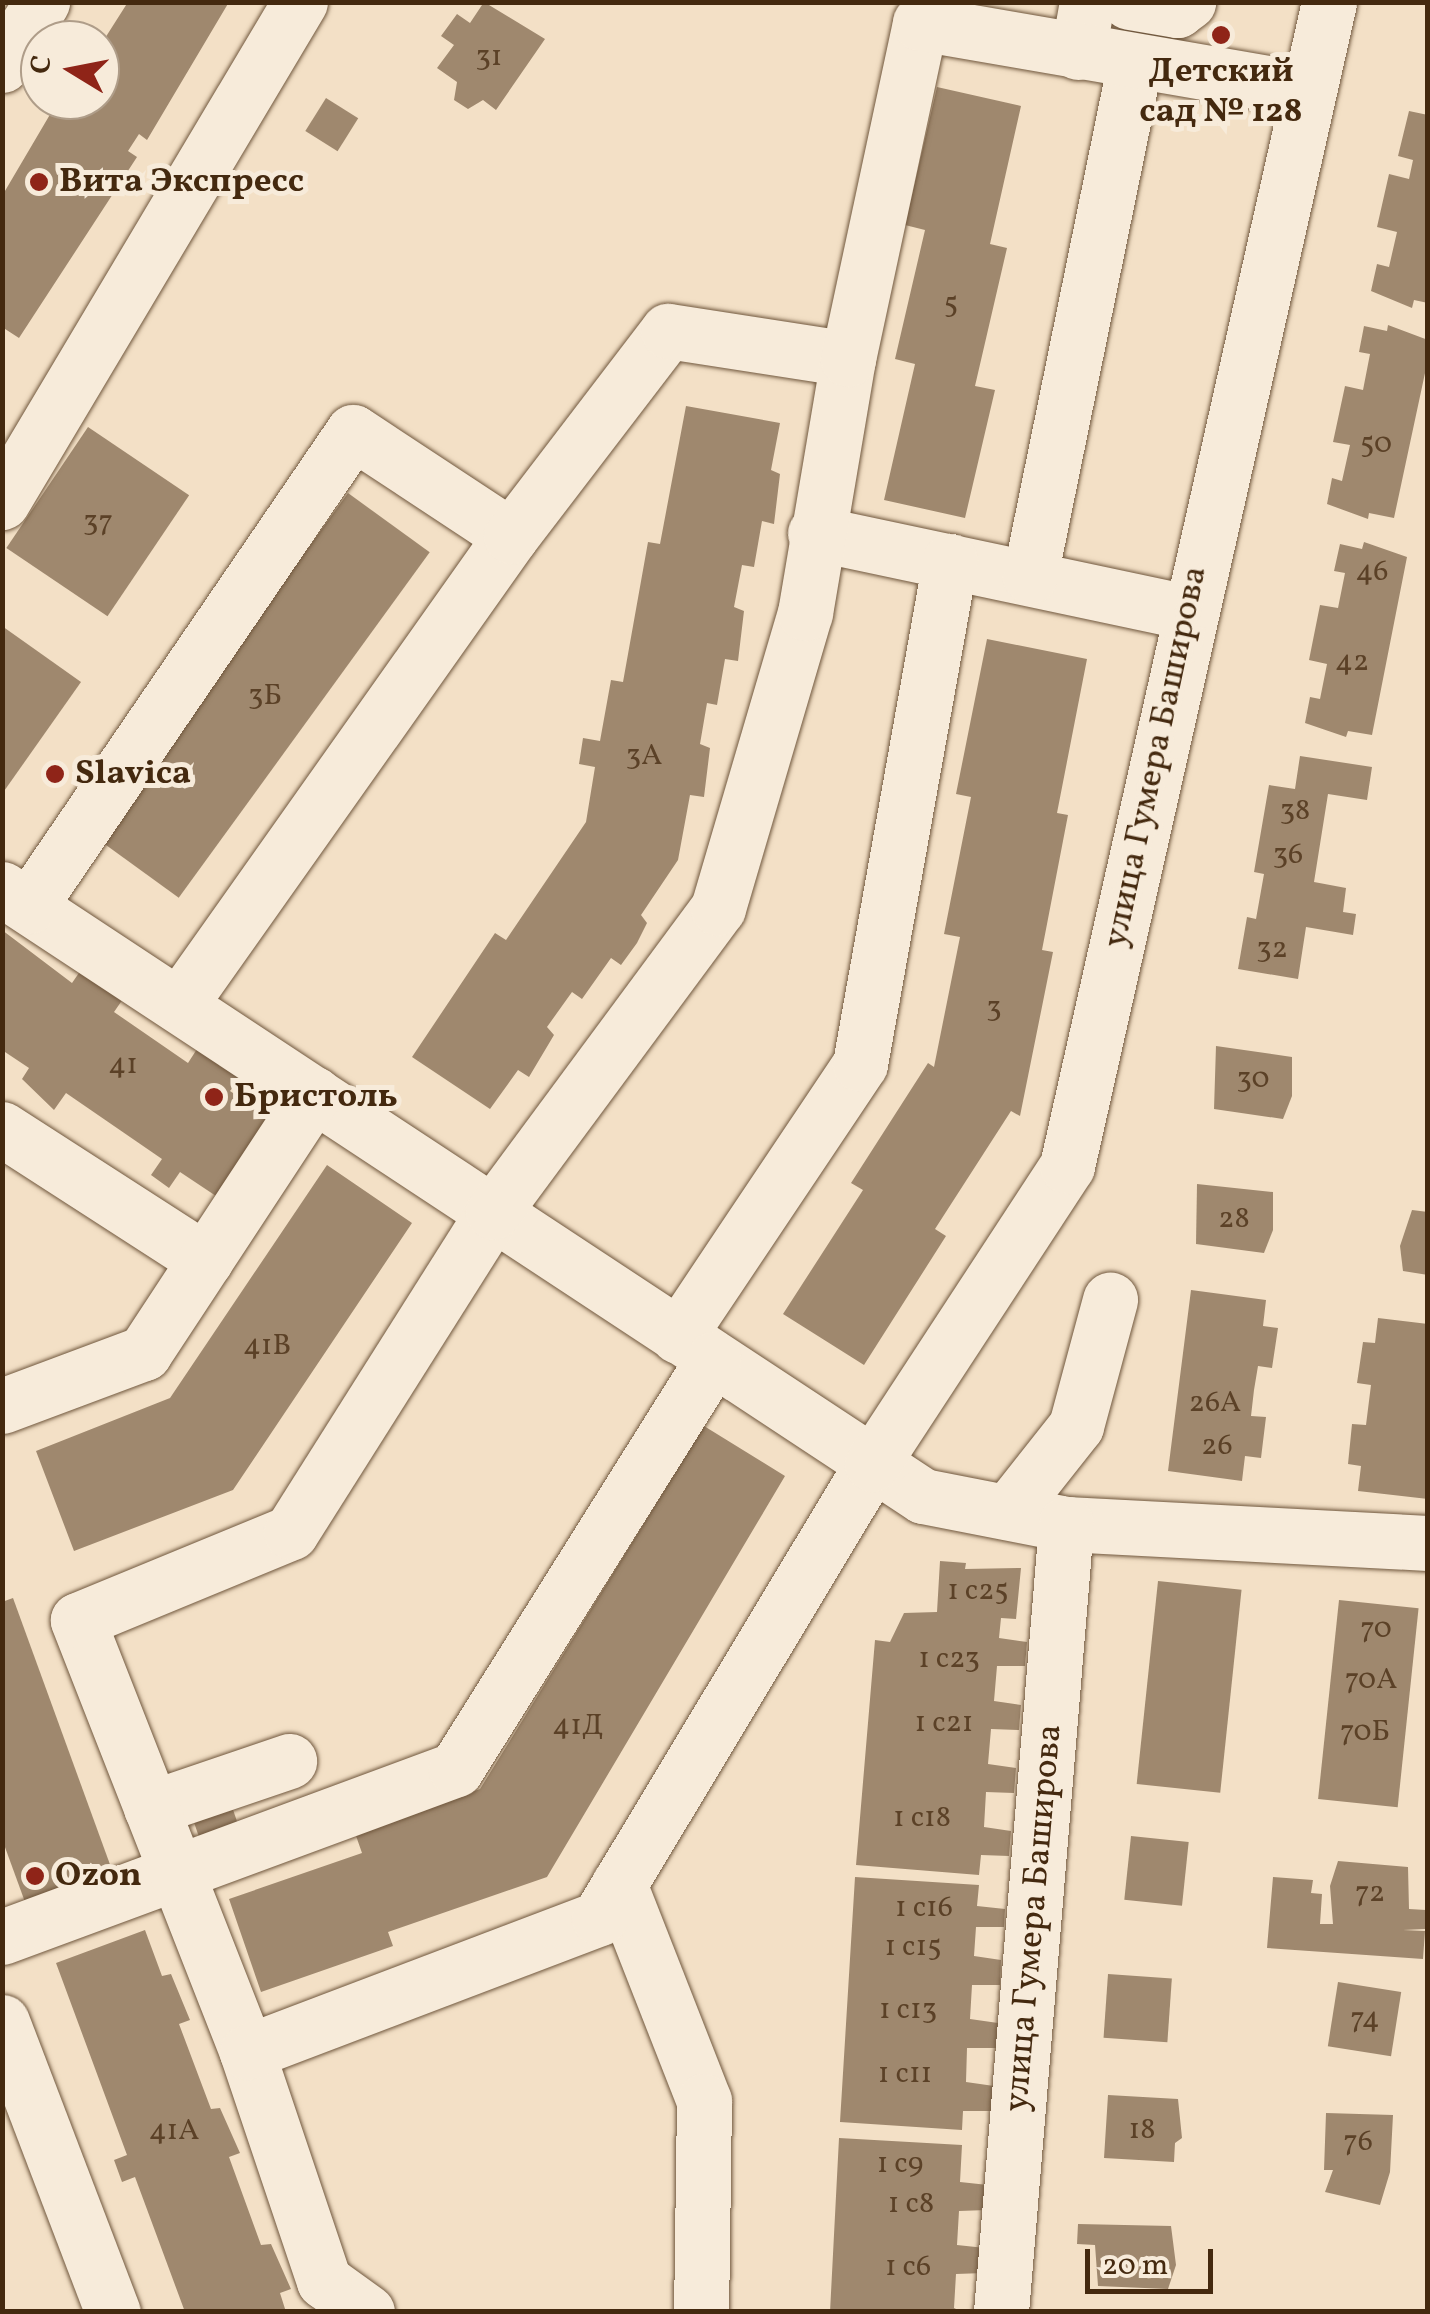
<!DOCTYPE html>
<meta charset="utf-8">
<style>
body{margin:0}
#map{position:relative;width:1430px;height:2314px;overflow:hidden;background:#f3e0c6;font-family:Vollkorn,serif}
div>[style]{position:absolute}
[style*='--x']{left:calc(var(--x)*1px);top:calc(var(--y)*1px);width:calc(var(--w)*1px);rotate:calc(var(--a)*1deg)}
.building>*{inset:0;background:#9f886e;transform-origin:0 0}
.roads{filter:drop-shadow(0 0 2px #70573d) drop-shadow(0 0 2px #70573d)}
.minor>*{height:55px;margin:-27.5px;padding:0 27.5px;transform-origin:27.5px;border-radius:27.5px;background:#f7ebda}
.dots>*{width:28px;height:28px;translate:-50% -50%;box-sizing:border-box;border:5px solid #f7ebda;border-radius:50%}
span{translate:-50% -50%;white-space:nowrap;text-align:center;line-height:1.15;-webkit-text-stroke:10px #f7ebda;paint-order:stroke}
.number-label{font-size:30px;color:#5b4127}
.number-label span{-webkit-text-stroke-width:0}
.poi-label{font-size:35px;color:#44290f;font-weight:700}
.left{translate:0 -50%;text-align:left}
.street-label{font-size:35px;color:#44290f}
.frame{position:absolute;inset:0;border:5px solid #44290f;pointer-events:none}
.north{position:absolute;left:20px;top:20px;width:100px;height:100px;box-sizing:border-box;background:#f7ebda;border:2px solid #af9d89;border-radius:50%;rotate:280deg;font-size:28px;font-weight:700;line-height:40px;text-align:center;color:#44290f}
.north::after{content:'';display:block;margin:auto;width:35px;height:45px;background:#8f2418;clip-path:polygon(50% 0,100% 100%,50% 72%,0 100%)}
.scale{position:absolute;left:1085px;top:2249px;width:128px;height:45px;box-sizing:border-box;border:5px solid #44290f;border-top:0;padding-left:12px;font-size:30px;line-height:35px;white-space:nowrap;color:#44290f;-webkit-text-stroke:8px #f7ebda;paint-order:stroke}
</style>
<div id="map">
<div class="building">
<div style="clip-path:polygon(128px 2px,229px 2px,147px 140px,139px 134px,128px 151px,137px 157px,19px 338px,2px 327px,2px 196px,55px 106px,66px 113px,74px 100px,100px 100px,100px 46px)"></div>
<div style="clip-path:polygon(484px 2px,545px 39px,496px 110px,483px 100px,468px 109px,454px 100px,457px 82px,437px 68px,454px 45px,441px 36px,457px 14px,470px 23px)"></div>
<div style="clip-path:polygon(937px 87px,1021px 106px,990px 244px,1007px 248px,975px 386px,995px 390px,965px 518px,884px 500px,915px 364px,895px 359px,925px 230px,905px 225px)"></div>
<div style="left:326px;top:98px;width:38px;height:39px;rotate:32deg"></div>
<div style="clip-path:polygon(1409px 111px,1428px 115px,1428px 303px,1414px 300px,1412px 308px,1371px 291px,1377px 264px,1389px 267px,1397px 232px,1377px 227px,1389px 174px,1409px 179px,1413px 160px,1398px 156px)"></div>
<div style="clip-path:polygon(1388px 325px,1428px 340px,1428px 359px,1394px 518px,1369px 513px,1368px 519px,1327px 504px,1332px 478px,1342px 481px,1350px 445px,1333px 442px,1345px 386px,1363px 390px,1370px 354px,1359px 352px,1364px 326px,1387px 331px)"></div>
<div style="clip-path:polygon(686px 406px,780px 423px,771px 470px,780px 474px,774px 524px,762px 521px,754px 567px,742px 565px,734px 607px,744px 611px,738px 661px,725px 659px,717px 705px,707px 703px,700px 744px,710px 748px,704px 797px,690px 795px,678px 860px,641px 915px,647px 923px,637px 943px,621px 965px,611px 958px,582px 999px,572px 992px,547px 1027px,554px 1035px,529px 1077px,518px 1070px,490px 1109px,412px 1057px,495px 933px,506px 940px,586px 822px,595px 767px,579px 764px,583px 738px,600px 741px,611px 680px,623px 682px,648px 542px,660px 544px)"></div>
<div style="left:88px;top:427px;width:122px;height:146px;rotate:34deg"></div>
<div style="left:348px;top:493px;width:101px;height:427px;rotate:36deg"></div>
<div style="clip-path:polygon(1364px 542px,1407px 557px,1372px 735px,1348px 731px,1346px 737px,1305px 723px,1310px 697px,1320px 699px,1327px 664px,1309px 660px,1320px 605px,1338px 608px,1345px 573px,1334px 571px,1340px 544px,1362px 549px)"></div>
<div style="clip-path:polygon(2px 626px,81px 682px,2px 794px)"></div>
<div style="clip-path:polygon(987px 639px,1087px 659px,1057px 813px,1068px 815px,1042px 950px,1053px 952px,1020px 1116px,1011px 1111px,935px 1229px,946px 1236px,864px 1365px,783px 1314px,863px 1190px,851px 1183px,928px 1063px,934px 1067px,960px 937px,944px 934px,971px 797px,956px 794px)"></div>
<div style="clip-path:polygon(1300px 756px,1372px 767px,1367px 800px,1328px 794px,1314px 882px,1346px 888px,1343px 912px,1356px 914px,1353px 935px,1306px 927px,1298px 979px,1238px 969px,1247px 917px,1256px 919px,1264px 874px,1254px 872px,1269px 785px,1295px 789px)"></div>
<div style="clip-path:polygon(2px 930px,72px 983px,81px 970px,123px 999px,114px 1012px,188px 1063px,197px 1049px,240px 1078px,230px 1091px,270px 1118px,216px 1196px,180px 1172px,169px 1188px,151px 1175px,162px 1159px,66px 1093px,54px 1110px,22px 1079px,29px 1068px,2px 1050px)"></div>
<div style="clip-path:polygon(1216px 1046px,1292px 1057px,1292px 1096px,1283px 1119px,1214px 1109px)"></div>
<div style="clip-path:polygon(327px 1165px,412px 1223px,233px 1490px,74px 1551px,36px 1451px,170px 1398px)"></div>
<div style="clip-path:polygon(1197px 1184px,1273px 1192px,1273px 1230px,1264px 1253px,1196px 1244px)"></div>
<div style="clip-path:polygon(1412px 1210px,1428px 1212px,1428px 1275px,1403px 1271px,1400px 1246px)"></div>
<div style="clip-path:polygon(1191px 1290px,1266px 1300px,1263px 1326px,1278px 1328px,1272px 1368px,1258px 1366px,1254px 1390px,1251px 1416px,1266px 1417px,1261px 1458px,1245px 1456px,1242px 1481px,1168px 1471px)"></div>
<div style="clip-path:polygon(1378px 1318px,1428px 1324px,1428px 1499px,1358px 1491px,1361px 1466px,1348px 1464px,1352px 1424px,1366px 1425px,1371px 1385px,1357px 1383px,1363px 1342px,1375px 1343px)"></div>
<div style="clip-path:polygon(704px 1426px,785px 1476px,547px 1877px,388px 1932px,393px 1946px,261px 1992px,229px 1899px,362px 1853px,355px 1833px,480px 1789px)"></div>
<div style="clip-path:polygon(940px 1561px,966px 1563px,965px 1569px,1021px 1568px,1016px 1619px,1001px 1618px,999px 1638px,1027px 1642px,1025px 1666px,997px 1666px,994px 1701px,1021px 1705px,1019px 1730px,991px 1729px,988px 1764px,1016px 1768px,1014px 1793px,986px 1792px,984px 1827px,1011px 1831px,1009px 1856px,981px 1855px,979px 1875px,856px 1865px,875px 1640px,890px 1642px,904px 1613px,937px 1612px)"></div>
<div style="left:1158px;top:1581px;width:84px;height:204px;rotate:6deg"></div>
<div style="clip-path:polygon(13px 1598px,112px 1870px,25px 1902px,2px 1839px,2px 1602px)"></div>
<div style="left:1339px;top:1600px;width:80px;height:200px;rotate:6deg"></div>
<div style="left:230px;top:1801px;width:31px;height:41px;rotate:71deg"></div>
<div style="left:1131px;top:1836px;width:58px;height:64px;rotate:6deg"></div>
<div style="clip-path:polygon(1338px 1861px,1408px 1867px,1409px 1909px,1426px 1910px,1425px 1929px,1403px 1930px,1425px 1931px,1423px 1959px,1267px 1948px,1273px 1877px,1313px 1880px,1311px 1893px,1322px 1894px,1320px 1924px,1333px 1924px,1330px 1886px)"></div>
<div style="clip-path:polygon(855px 1877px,979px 1885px,977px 1906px,1005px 1909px,1004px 1927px,976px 1927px,974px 1956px,1001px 1960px,1000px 1985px,972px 1985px,970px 2019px,998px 2023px,996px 2048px,967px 2048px,966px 2082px,994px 2086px,991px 2111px,963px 2111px,962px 2130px,840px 2122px)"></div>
<div style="clip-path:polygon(145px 1930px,162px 1976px,171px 1974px,190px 2020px,179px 2024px,211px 2109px,220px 2108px,240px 2153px,229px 2157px,261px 2245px,271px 2244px,291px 2289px,280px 2293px,286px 2312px,185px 2312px,135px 2177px,122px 2182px,114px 2160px,127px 2155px,56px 1963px)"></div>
<div style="left:1108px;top:1974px;width:64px;height:64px;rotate:4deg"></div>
<div style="left:1338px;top:1982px;width:64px;height:65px;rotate:9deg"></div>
<div style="clip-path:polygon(1108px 2095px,1178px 2099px,1182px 2138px,1175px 2143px,1174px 2162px,1104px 2158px)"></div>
<div style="clip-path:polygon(1326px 2113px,1393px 2115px,1390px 2172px,1380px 2205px,1325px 2192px,1333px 2170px,1324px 2170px)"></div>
<div style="clip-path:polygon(839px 2138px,962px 2145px,960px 2182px,988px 2185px,987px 2210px,959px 2211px,957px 2245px,985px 2248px,984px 2273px,956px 2274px,954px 2308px,962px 2312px,830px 2312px)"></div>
<div style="clip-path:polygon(1078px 2224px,1171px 2226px,1176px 2265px,1168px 2289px,1098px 2286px,1095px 2245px,1077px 2244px)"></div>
</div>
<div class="roads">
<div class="minor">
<div style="--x:1129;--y:2;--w:49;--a:9.5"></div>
<div style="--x:1177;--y:10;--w:14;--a:-36"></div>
<div style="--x:1078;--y:52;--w:51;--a:-79.8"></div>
<div style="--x:2;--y:65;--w:75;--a:-57.6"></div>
<div style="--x:2;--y:502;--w:582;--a:-59.21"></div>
<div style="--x:815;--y:533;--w:380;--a:12"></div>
<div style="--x:1030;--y:576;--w:525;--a:-78.45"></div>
<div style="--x:2;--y:889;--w:1103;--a:33.39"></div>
<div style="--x:923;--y:1496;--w:146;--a:11.1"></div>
<div style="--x:1066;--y:1524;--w:362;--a:3"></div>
<div style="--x:29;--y:906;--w:574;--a:-55.65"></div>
<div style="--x:353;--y:432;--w:189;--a:33.4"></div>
<div style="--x:179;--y:1005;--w:575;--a:-54.71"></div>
<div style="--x:511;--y:536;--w:258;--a:-52.6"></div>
<div style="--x:668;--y:331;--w:182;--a:8.8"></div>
<div style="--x:2;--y:1129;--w:242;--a:32.8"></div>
<div style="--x:678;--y:1336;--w:327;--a:-56.2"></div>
<div style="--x:860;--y:1064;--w:511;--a:-79.86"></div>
<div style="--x:2;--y:1406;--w:152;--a:-20.5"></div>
<div style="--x:144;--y:1353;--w:310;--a:-56.7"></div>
<div style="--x:1008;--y:1512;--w:110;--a:-51.7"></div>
<div style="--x:1076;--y:1426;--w:131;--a:-74.9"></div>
<div style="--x:151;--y:1808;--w:146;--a:-18.8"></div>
<div style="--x:619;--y:1884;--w:233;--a:68.6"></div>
<div style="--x:704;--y:2101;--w:211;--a:90.8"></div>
<div style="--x:2;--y:1937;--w:484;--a:-20.3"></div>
<div style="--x:456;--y:1769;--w:484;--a:-57.9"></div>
<div style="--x:2;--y:2022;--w:311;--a:69.1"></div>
<div style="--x:247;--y:2052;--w:464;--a:-111.4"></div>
<div style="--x:78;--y:1620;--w:230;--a:-22.4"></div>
<div style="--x:291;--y:1532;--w:378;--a:-57.7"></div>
<div style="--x:493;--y:1212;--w:378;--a:-53.5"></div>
<div style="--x:718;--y:908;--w:308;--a:-73.6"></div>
<div style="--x:805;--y:613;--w:258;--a:-80.4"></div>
<div style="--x:848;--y:359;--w:344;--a:-77.9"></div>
<div style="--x:920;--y:23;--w:392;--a:9.8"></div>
<div style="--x:367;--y:2312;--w:53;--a:-144.2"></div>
<div style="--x:324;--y:2281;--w:242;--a:-108.6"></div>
<div style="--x:247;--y:2052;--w:377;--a:-20.8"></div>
<div style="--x:599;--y:1918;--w:530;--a:-58.98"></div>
<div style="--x:872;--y:1464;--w:356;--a:-56.8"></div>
<div style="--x:1067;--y:1166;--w:1193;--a:-77.31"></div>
<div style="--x:1001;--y:2312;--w:791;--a:-85.28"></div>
</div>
</div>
<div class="dots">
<div style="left:1221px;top:35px;background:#8f2418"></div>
<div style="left:39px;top:182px;background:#8f2418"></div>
<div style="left:55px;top:774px;background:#8f2418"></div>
<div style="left:214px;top:1097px;background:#8f2418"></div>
<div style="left:35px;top:1876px;background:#8f2418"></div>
</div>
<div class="number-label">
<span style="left:489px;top:57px">31</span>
<span style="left:951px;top:304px">5</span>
<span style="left:1376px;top:444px">50</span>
<span style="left:98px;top:522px">37</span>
<span style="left:1372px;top:572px">46</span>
<span style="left:1352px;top:662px">42</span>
<span style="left:265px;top:696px">3Б</span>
<span style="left:644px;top:756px">3А</span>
<span style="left:1295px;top:811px">38</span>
<span style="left:1288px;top:855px">36</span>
<span style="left:1272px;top:949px">32</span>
<span style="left:994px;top:1008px">3</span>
<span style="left:123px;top:1065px">41</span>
<span style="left:1253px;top:1079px">30</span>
<span style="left:1234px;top:1219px">28</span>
<span style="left:267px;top:1346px">41В</span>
<span style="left:1215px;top:1403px">26А</span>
<span style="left:1217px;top:1446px">26</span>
<span style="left:978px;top:1591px">1 с25</span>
<span style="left:1376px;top:1629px">70</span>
<span style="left:949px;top:1659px">1 с23</span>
<span style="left:1371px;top:1680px">70А</span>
<span style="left:944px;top:1723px">1 с21</span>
<span style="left:578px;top:1726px">41Д</span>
<span style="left:1365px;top:1732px">70Б</span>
<span style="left:922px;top:1818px">1 с18</span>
<span style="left:1370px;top:1893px">72</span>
<span style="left:924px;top:1908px">1 с16</span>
<span style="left:913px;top:1947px">1 с15</span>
<span style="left:908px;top:2010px">1 с13</span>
<span style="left:1365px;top:2019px">74</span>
<span style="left:905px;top:2074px">1 с11</span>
<span style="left:1142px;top:2130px">18</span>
<span style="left:174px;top:2131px">41А</span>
<span style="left:1358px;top:2142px">76</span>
<span style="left:900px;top:2164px">1 с9</span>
<span style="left:911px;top:2204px">1 с8</span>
<span style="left:908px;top:2267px">1 с6</span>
</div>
<div class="poi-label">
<span style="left:1221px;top:92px">Детский<br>сад № 128</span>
<span class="left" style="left:59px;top:182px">Вита Экспресс</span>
<span class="left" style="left:75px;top:774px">Slavica</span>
<span class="left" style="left:234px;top:1097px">Бристоль</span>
<span class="left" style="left:55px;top:1876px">Ozon</span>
</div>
<div class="street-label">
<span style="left:1156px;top:757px;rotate:-78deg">улица Гумера Баширова</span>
<span style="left:1034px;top:1918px;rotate:-85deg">улица Гумера Баширова</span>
</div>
<div class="frame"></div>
<div class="north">С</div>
<div class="scale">20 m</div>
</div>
